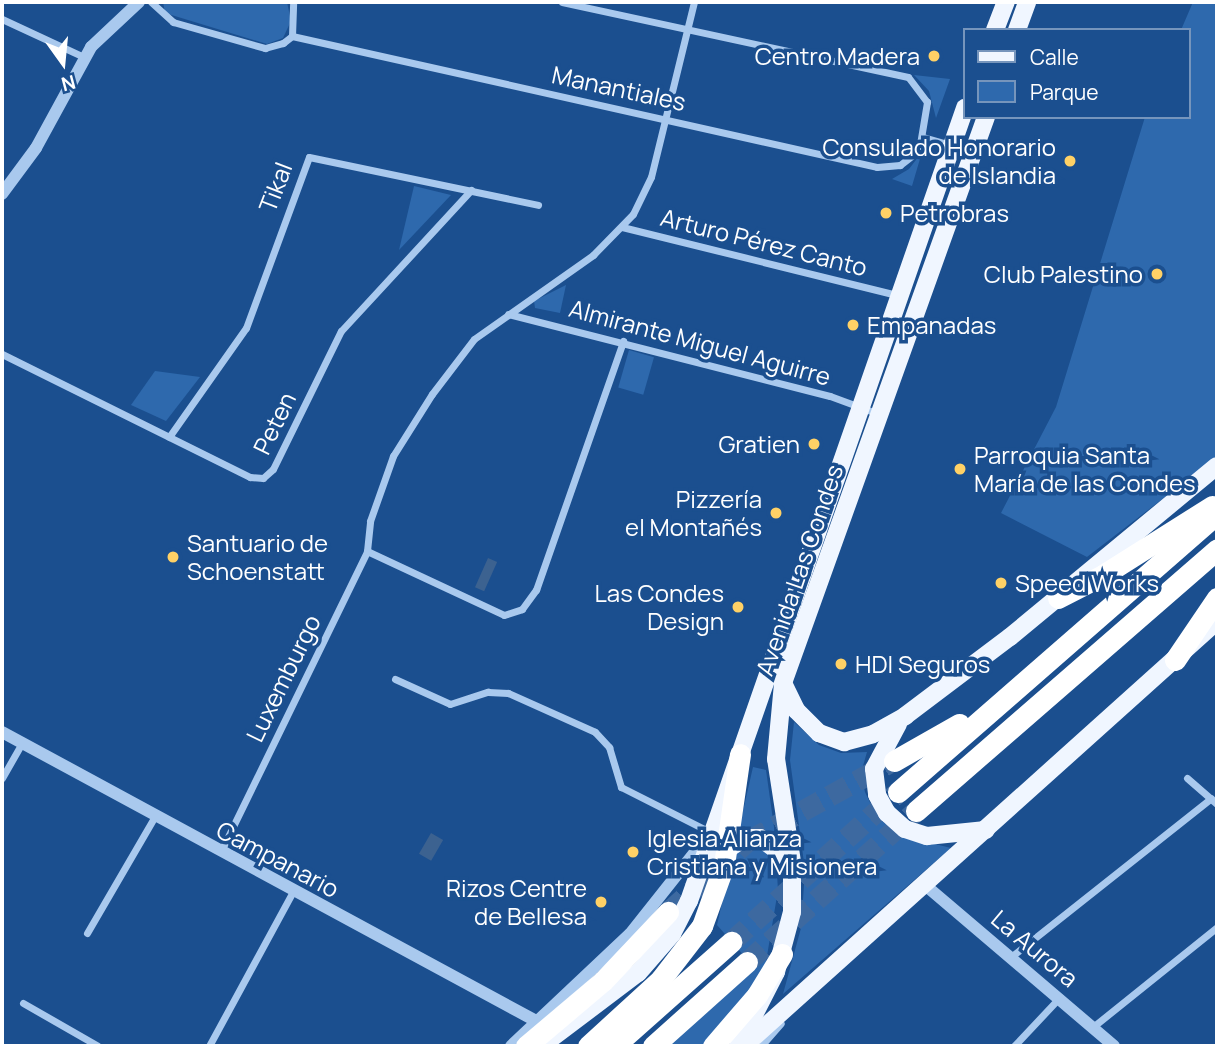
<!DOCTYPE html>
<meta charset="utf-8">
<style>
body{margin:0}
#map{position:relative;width:1219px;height:1048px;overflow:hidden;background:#1b4f8f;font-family:Manrope,sans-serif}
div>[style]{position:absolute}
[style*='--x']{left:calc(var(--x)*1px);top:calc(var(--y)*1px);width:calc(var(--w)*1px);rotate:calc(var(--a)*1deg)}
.green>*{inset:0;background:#2e69ad;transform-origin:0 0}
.water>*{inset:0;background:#3c6290;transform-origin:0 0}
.motorway-tunnel>*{height:21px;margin-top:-10.5px;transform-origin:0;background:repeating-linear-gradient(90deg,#3d69a0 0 21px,transparent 0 31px)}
.minor>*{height:7px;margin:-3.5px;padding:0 3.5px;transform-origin:3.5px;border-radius:3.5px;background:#a9c9ee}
.tertiary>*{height:12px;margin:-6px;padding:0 6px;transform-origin:6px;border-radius:6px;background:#a9c9ee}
.primary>*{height:18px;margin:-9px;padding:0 9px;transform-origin:9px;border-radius:9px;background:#f0f6ff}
.motorway>*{height:21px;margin:-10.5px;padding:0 10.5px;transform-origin:10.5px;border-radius:10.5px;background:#fff}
.dots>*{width:19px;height:19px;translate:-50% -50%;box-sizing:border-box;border:4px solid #1b4f8f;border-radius:50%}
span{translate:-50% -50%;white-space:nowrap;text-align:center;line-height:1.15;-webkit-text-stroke:7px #1b4f8f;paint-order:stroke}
.poi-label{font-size:24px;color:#fff}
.right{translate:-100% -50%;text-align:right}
.left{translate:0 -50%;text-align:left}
.street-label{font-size:24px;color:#fff}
.frame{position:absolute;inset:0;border:4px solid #fff;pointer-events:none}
.legend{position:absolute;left:963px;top:28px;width:228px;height:91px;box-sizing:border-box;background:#1b4f8f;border:2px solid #7695bc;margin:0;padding:9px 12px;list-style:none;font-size:21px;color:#fff}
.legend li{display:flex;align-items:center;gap:14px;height:35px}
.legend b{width:35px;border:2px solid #7695bc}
.north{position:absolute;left:28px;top:28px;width:70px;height:70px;-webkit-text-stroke:5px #1b4f8f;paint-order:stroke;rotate:165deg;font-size:19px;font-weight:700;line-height:28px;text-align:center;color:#fff}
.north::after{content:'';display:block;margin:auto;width:24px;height:32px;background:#fff;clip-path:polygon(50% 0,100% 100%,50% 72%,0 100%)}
</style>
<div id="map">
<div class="green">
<div style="clip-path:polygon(163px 2px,287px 2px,291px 21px,283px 38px,267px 44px,165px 13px)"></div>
<div style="clip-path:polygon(1193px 2px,1217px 2px,1217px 457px,1087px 557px,1001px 513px,1056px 407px,1145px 117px,1189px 117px,1189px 30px,1181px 30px)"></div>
<div style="clip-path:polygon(914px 75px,950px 79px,936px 118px,929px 91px)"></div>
<div style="clip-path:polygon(922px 152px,912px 186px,892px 179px,909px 169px)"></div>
<div style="clip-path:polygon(414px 186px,451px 195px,399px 250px)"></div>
<div style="clip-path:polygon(566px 285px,560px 313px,535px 308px,534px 301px)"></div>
<div style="left:629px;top:350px;width:26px;height:39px;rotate:16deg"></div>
<div style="clip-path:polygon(155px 371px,200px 377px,166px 421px,131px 405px)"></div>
<div style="clip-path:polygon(794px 722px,819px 745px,841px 753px,867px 752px,861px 773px,865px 792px,877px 817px,899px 835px,951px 848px,783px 994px,801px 928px,805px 870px,790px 760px)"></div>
<div style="clip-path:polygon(753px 767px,766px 770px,774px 827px,778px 890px,766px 962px,757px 983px,704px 1044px,668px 1046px,751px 973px,753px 966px,717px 925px)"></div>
</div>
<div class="water">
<div style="left:488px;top:558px;width:10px;height:32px;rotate:24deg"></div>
<div style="left:431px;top:833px;width:14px;height:24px;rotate:30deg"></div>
</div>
<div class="motorway-tunnel">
<div style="--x:668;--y:912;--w:107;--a:-41.6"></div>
<div style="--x:748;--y:841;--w:161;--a:-29"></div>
<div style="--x:731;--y:942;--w:224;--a:-41.9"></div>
<div style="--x:747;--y:962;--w:225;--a:-41.8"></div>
</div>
<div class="minor">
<div style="--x:151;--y:2;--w:30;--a:42"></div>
<div style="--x:173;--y:22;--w:96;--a:15.8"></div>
<div style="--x:265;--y:48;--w:19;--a:-16"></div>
<div style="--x:283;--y:43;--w:11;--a:-38"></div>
<div style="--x:292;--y:36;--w:34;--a:-88"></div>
<div style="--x:2;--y:19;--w:90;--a:24.9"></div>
<div style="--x:292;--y:36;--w:599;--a:12.62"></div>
<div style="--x:877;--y:167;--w:23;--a:-5"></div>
<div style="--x:900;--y:165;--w:24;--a:-38"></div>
<div style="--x:919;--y:150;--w:49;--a:-80.5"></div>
<div style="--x:927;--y:102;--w:31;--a:-127"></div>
<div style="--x:908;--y:77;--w:354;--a:-167.8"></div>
<div style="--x:923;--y:137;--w:29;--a:16"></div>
<div style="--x:622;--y:227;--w:283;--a:13.9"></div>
<div style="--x:508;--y:314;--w:332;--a:14.3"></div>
<div style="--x:830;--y:396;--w:52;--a:20.2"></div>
<div style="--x:2;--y:354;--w:277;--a:26.4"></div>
<div style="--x:250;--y:477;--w:13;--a:4"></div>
<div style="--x:263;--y:478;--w:13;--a:-42"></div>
<div style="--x:273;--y:469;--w:154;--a:-63.8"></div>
<div style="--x:341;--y:331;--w:192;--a:-47.3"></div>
<div style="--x:169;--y:437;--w:133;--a:-54.8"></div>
<div style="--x:246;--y:328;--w:182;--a:-69.8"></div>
<div style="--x:309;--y:157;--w:234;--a:11.8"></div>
<div style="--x:367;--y:551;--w:151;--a:25"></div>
<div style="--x:504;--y:615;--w:19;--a:-18"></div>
<div style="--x:522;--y:609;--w:24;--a:-54"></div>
<div style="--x:536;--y:590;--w:264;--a:-70.7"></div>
<div style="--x:395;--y:679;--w:60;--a:24.4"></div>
<div style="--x:450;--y:704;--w:40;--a:-18"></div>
<div style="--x:488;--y:692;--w:20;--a:3"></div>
<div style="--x:508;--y:693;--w:95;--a:24.1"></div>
<div style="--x:595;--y:732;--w:21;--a:47"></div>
<div style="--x:609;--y:747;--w:42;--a:73.3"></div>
<div style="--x:621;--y:787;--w:100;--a:26.8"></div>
<div style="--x:2;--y:778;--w:40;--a:-60.3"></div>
<div style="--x:1187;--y:778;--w:40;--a:41"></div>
<div style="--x:221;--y:851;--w:334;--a:-64"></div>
<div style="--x:367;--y:551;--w:30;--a:-84"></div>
<div style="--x:370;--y:521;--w:69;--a:-70.5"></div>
<div style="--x:393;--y:456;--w:73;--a:-57.8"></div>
<div style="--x:432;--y:394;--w:69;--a:-52.6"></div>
<div style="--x:474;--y:339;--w:146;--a:-35.2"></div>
<div style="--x:593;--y:255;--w:57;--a:-45.7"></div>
<div style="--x:633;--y:214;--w:41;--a:-64.1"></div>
<div style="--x:651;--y:177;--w:180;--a:-76.2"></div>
<div style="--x:87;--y:933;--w:135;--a:-59.8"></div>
<div style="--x:1012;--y:956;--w:254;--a:-38.4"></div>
<div style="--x:23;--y:1003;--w:86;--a:29.8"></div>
<div style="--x:1094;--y:1026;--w:158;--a:-38.8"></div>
<div style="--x:209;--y:1046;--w:176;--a:-61.5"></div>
<div style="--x:761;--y:1046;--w:30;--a:-49"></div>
<div style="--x:1014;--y:1046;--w:67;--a:-46.8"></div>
</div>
<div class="tertiary">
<div style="--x:2;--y:194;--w:57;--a:-53.5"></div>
<div style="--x:36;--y:148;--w:115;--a:-61.4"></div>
<div style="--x:91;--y:47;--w:66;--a:-43.2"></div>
<div style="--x:2;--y:732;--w:607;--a:28.42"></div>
<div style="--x:925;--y:885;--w:248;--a:40.4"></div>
<div style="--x:511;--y:1046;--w:163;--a:-43.3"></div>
<div style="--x:630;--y:934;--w:122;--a:-51.6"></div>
</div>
<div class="primary">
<div style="--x:995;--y:30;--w:30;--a:-69"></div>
<div style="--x:1017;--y:30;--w:30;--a:-70"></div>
<div style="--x:783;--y:683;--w:30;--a:64"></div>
<div style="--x:796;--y:710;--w:33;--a:45"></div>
<div style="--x:819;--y:733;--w:27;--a:20"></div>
<div style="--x:844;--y:742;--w:30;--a:-15"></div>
<div style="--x:873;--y:734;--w:37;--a:-29"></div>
<div style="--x:905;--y:716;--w:131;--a:-37"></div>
<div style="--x:1010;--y:637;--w:268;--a:-39.6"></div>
<div style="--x:898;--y:724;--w:51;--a:118.1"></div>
<div style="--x:874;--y:769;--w:26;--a:83"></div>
<div style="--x:877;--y:795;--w:21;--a:61"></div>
<div style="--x:887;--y:813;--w:24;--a:42"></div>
<div style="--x:905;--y:829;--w:23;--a:18"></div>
<div style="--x:927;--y:836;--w:59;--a:-5.8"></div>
<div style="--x:719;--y:855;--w:30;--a:-34"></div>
<div style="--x:744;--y:838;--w:16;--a:0"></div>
<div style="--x:760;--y:838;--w:19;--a:36"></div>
<div style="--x:775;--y:849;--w:30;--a:57"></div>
<div style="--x:746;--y:1044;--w:633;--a:-41.93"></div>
<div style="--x:541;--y:1046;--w:121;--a:-37"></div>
<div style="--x:638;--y:973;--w:52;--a:-48.9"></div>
<div style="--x:672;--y:934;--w:37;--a:-63"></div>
<div style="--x:689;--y:901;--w:840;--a:-70.81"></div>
<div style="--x:738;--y:1046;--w:83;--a:-62.8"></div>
<div style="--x:776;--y:972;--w:62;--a:-75.1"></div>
<div style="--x:792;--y:912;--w:50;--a:-90"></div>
<div style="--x:792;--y:862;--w:104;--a:-98.8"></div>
<div style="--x:776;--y:759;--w:76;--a:-84.7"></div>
<div style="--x:783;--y:683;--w:601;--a:-70.27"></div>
</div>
<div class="motorway">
<div style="--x:1058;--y:598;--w:51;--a:-27.1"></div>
<div style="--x:1103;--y:575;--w:129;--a:-32.3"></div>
<div style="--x:1175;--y:660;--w:75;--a:-55.9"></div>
<div style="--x:894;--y:761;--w:75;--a:-29.6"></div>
<div style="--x:898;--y:792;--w:423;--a:-41.1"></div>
<div style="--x:916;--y:811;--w:399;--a:-41"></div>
<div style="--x:526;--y:1046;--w:101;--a:-40.2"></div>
<div style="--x:603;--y:981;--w:95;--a:-46.7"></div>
<div style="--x:588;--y:1046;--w:99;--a:-42.5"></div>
<div style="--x:661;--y:979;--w:67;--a:-52.3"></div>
<div style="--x:702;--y:926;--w:65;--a:-70.2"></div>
<div style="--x:724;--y:865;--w:112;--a:-81.8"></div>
<div style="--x:614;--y:1046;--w:157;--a:-41.6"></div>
<div style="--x:653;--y:1046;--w:126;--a:-41.8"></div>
<div style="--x:713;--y:1046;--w:67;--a:-49.2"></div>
<div style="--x:757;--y:995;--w:48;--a:-58.6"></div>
</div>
<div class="dots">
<div style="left:934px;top:56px;background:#ffd166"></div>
<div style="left:1070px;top:161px;background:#ffd166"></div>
<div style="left:886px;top:213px;background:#ffd166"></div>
<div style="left:1157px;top:274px;background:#ffd166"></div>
<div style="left:853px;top:325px;background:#ffd166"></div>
<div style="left:814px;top:444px;background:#ffd166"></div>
<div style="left:960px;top:469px;background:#ffd166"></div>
<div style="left:776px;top:513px;background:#ffd166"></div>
<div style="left:173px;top:557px;background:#ffd166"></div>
<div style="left:1001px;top:583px;background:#ffd166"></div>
<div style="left:738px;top:607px;background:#ffd166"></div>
<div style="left:841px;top:664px;background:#ffd166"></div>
<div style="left:633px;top:852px;background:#ffd166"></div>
<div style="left:601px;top:902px;background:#ffd166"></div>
</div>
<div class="poi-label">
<span class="right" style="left:920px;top:56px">Centro Madera</span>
<span class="right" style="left:1056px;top:161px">Consulado Honorario<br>de Islandia</span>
<span class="left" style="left:900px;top:213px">Petrobras</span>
<span class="right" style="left:1143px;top:274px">Club Palestino</span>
<span class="left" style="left:867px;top:325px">Empanadas</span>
<span class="right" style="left:800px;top:444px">Gratien</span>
<span class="left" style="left:974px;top:469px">Parroquia Santa<br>María de las Condes</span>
<span class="right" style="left:762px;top:513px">Pizzería<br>el Montañés</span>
<span class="left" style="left:187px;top:557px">Santuario de<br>Schoenstatt</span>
<span class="left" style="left:1015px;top:583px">Speed Works</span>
<span class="right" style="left:724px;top:607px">Las Condes<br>Design</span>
<span class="left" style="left:855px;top:664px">HDI Seguros</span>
<span class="left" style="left:647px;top:852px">Iglesia Alianza<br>Cristiana y Misionera</span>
<span class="right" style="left:587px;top:902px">Rizos Centre<br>de Bellesa</span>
</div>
<div class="street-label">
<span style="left:619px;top:88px;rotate:12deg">Manantiales</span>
<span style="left:275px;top:187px;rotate:-69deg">Tikal</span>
<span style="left:764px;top:242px;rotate:14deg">Arturo Pérez Canto</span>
<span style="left:700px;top:342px;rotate:15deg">Almirante Miguel Aguirre</span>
<span style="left:274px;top:423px;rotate:-64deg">Peten</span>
<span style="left:799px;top:570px;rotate:-71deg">Avenida Las Condes</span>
<span style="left:283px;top:678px;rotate:-64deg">Luxemburgo</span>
<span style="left:278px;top:859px;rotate:28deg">Campanario</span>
<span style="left:1035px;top:948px;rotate:40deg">La Aurora</span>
</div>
<div class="frame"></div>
<ul class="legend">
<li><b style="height:9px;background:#f0f6ff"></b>Calle</li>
<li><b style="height:19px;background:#2e69ad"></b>Parque</li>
</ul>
<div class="north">N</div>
</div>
